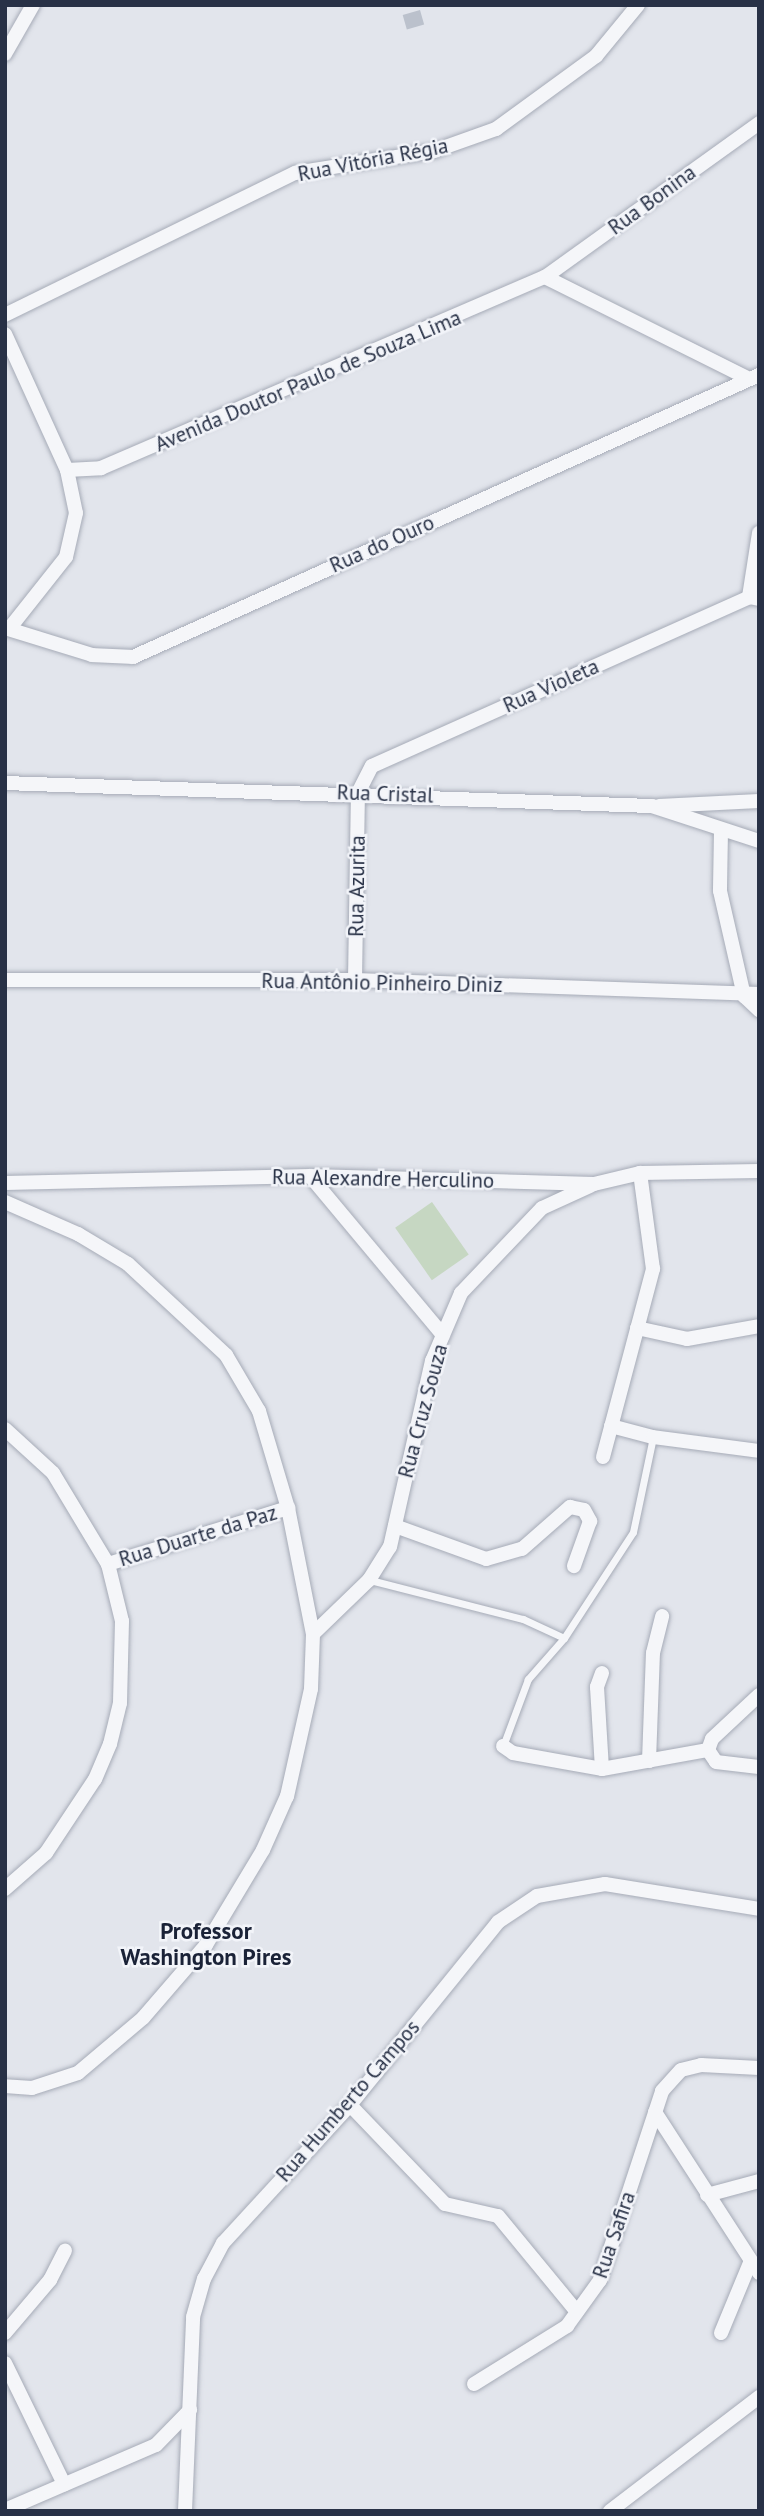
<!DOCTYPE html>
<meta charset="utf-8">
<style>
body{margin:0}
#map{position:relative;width:764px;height:2516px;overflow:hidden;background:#e2e5ec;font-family:"PT Sans",sans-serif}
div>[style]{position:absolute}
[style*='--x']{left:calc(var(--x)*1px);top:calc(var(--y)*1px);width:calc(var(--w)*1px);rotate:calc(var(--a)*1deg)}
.green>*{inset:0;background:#c6d7c2;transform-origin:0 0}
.building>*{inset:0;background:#bbc1cc;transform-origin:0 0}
.roads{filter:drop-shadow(0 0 2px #a6abb7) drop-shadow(0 0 2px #a6abb7)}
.service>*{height:7px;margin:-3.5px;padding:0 3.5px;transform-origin:3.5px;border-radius:3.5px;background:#f5f6f9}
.minor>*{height:14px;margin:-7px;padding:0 7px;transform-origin:7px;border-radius:7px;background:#f5f6f9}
span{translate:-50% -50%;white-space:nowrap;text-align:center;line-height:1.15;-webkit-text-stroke:5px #f2f4f9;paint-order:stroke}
.street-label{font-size:21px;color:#283146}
.neighbourhood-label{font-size:23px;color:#1a2237;font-weight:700}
.frame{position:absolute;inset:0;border:7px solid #283146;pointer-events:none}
</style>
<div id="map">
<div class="green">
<div style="left:432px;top:1202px;width:64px;height:45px;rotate:55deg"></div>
</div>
<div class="building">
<div style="left:420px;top:10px;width:15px;height:18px;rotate:74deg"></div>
</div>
<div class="roads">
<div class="service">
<div style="--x:370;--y:1580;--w:158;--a:14.3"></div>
<div style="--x:523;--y:1619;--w:45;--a:24.9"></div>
<div style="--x:564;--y:1638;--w:55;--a:131.3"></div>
<div style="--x:528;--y:1679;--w:72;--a:110.5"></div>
<div style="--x:564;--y:1638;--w:126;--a:-56.9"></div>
<div style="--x:633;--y:1532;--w:97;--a:-78.1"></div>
</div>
<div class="minor">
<div style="--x:5;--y:54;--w:56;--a:-60.3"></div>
<div style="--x:545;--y:277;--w:227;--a:26.5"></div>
<div style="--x:5;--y:315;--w:323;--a:-26.1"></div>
<div style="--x:295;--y:173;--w:141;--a:-9"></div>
<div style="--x:434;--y:151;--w:66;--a:-19.5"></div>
<div style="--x:496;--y:129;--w:124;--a:-36.1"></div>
<div style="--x:596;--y:56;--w:66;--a:-50.5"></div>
<div style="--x:5;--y:334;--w:149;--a:65.5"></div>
<div style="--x:67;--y:470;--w:44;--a:78.2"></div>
<div style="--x:76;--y:513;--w:45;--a:102.8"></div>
<div style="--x:66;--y:557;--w:92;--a:128.4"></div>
<div style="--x:67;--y:470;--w:34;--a:-3"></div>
<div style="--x:101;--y:468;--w:483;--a:-23.3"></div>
<div style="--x:545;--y:277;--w:264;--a:-35.7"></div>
<div style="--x:749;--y:597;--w:65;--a:-81.1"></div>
<div style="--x:5;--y:628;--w:91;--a:17.2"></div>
<div style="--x:92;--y:655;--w:41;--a:2.8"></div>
<div style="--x:133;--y:657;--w:687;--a:-24.25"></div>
<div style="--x:5;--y:783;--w:647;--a:2.04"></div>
<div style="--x:652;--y:806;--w:113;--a:18.1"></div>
<div style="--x:659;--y:806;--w:100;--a:-2.9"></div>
<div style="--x:721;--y:831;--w:60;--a:91"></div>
<div style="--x:720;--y:891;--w:108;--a:77.1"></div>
<div style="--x:744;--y:996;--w:21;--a:43"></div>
<div style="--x:5;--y:980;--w:350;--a:0"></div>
<div style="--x:355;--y:980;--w:404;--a:2"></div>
<div style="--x:355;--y:980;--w:187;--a:-89.1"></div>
<div style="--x:358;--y:793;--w:30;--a:-63"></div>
<div style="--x:372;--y:766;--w:413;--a:-24.1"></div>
<div style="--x:749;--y:597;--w:10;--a:11"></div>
<div style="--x:310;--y:1176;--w:207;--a:50.1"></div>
<div style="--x:5;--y:1183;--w:305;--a:-1.3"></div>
<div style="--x:310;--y:1176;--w:284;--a:1.6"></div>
<div style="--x:594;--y:1184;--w:47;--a:-13.4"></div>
<div style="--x:640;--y:1173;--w:119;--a:-1"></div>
<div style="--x:5;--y:1202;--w:80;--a:23.7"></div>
<div style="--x:78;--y:1234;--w:58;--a:31"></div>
<div style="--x:128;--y:1264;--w:134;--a:42.9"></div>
<div style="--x:226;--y:1355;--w:65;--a:59.5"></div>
<div style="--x:259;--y:1411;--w:101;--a:73.4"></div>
<div style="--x:288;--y:1508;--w:128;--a:78.8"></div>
<div style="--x:313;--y:1634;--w:55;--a:92.1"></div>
<div style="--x:311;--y:1689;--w:110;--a:102.6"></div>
<div style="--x:287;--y:1796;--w:59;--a:114"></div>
<div style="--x:263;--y:1850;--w:111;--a:121"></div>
<div style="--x:206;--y:1945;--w:96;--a:130.8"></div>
<div style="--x:143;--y:2018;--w:85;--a:139.8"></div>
<div style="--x:78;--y:2073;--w:48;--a:161.9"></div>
<div style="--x:32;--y:2088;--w:27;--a:-176"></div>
<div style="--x:637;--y:1328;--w:51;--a:12.4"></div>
<div style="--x:687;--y:1339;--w:73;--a:-10.2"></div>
<div style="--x:611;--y:1426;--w:43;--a:14.7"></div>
<div style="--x:653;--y:1437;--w:107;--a:7.5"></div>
<div style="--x:5;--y:1429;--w:65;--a:42.5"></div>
<div style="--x:53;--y:1473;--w:106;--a:58.9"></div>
<div style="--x:108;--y:1564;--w:59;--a:76.2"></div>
<div style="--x:122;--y:1621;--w:82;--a:91.4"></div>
<div style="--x:120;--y:1703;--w:42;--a:103.7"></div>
<div style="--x:110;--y:1744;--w:38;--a:113"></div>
<div style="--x:95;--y:1779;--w:89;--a:123.5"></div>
<div style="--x:46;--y:1853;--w:55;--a:138.7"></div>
<div style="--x:603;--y:1457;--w:195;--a:-75.1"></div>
<div style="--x:653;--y:1269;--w:97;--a:-97.7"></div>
<div style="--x:395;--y:1526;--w:97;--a:19.9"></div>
<div style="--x:486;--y:1559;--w:37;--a:-16"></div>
<div style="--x:522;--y:1549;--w:64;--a:-41.2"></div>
<div style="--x:570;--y:1507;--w:14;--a:12"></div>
<div style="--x:584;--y:1510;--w:13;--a:61"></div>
<div style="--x:590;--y:1521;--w:48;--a:109.6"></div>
<div style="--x:108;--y:1564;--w:189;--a:-17.3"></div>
<div style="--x:313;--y:1634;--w:78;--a:-44"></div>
<div style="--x:369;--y:1580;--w:39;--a:-58"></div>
<div style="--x:390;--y:1547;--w:191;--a:-77.3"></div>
<div style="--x:432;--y:1361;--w:74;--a:-66.9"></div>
<div style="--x:461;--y:1293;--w:117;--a:-46.4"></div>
<div style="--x:542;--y:1208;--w:53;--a:-24.6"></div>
<div style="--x:602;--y:1673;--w:15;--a:110"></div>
<div style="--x:597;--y:1687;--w:82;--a:86.5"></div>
<div style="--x:759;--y:1695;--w:64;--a:136.9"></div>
<div style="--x:712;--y:1739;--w:12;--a:110"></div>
<div style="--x:708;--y:1750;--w:14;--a:56"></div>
<div style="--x:716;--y:1762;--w:43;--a:6.6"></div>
<div style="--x:503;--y:1746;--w:12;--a:35"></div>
<div style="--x:513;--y:1753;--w:90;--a:10.2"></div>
<div style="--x:602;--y:1769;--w:108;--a:-10.2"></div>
<div style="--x:649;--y:1761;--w:108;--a:-87.9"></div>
<div style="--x:653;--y:1653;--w:38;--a:-76"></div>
<div style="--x:350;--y:2105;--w:137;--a:46.2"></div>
<div style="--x:445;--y:2204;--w:54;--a:12.8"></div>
<div style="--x:498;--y:2216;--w:124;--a:50.5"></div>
<div style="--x:655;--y:2112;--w:192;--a:57.1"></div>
<div style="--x:707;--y:2195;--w:54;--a:-15.1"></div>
<div style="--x:5;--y:2333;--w:70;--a:-49.7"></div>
<div style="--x:50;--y:2280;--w:33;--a:-63"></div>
<div style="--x:721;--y:2333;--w:76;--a:-67.5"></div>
<div style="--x:5;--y:2363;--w:135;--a:64"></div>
<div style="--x:474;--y:2384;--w:110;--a:-31.9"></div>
<div style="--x:567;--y:2326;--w:57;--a:-54.3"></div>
<div style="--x:600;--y:2280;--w:199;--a:-71.8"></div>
<div style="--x:662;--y:2091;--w:28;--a:-48"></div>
<div style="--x:681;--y:2070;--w:21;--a:-14"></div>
<div style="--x:701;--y:2065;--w:58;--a:3"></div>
<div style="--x:5;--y:2510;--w:164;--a:-23.3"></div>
<div style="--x:156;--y:2445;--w:49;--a:-45.8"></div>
<div style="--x:185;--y:2511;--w:194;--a:-87.6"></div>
<div style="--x:193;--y:2317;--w:40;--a:-74"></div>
<div style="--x:204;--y:2279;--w:41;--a:-62.2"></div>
<div style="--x:223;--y:2243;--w:188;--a:-47.4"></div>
<div style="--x:350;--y:2105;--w:235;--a:-51"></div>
<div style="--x:498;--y:1922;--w:47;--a:-33.7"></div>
<div style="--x:537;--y:1896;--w:69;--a:-10"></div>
<div style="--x:605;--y:1884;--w:156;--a:9.2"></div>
<div style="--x:610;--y:2511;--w:188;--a:-37.4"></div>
</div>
</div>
<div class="street-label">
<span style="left:373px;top:160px;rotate:-11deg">Rua Vitória Régia</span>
<span style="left:652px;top:200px;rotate:-36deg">Rua Bonina</span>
<span style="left:308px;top:381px;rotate:-23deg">Avenida Doutor Paulo de Souza Lima</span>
<span style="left:382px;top:544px;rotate:-24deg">Rua do Ouro</span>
<span style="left:551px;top:686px;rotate:-24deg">Rua Violeta</span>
<span style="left:385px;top:794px;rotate:2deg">Rua Cristal</span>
<span style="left:357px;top:886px;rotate:-89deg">Rua Azurita</span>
<span style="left:382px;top:983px;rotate:1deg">Rua Antônio Pinheiro Diniz</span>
<span style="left:383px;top:1179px;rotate:1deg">Rua Alexandre Herculino</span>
<span style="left:423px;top:1411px;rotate:-75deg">Rua Cruz Souza</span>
<span style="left:198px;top:1536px;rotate:-17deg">Rua Duarte da Paz</span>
<span style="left:348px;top:2101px;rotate:-49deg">Rua Humberto Campos</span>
<span style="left:614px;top:2235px;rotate:-71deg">Rua Safira</span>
</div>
<div class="neighbourhood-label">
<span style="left:206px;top:1944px">Professor<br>Washington Pires</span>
</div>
<div class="frame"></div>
</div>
